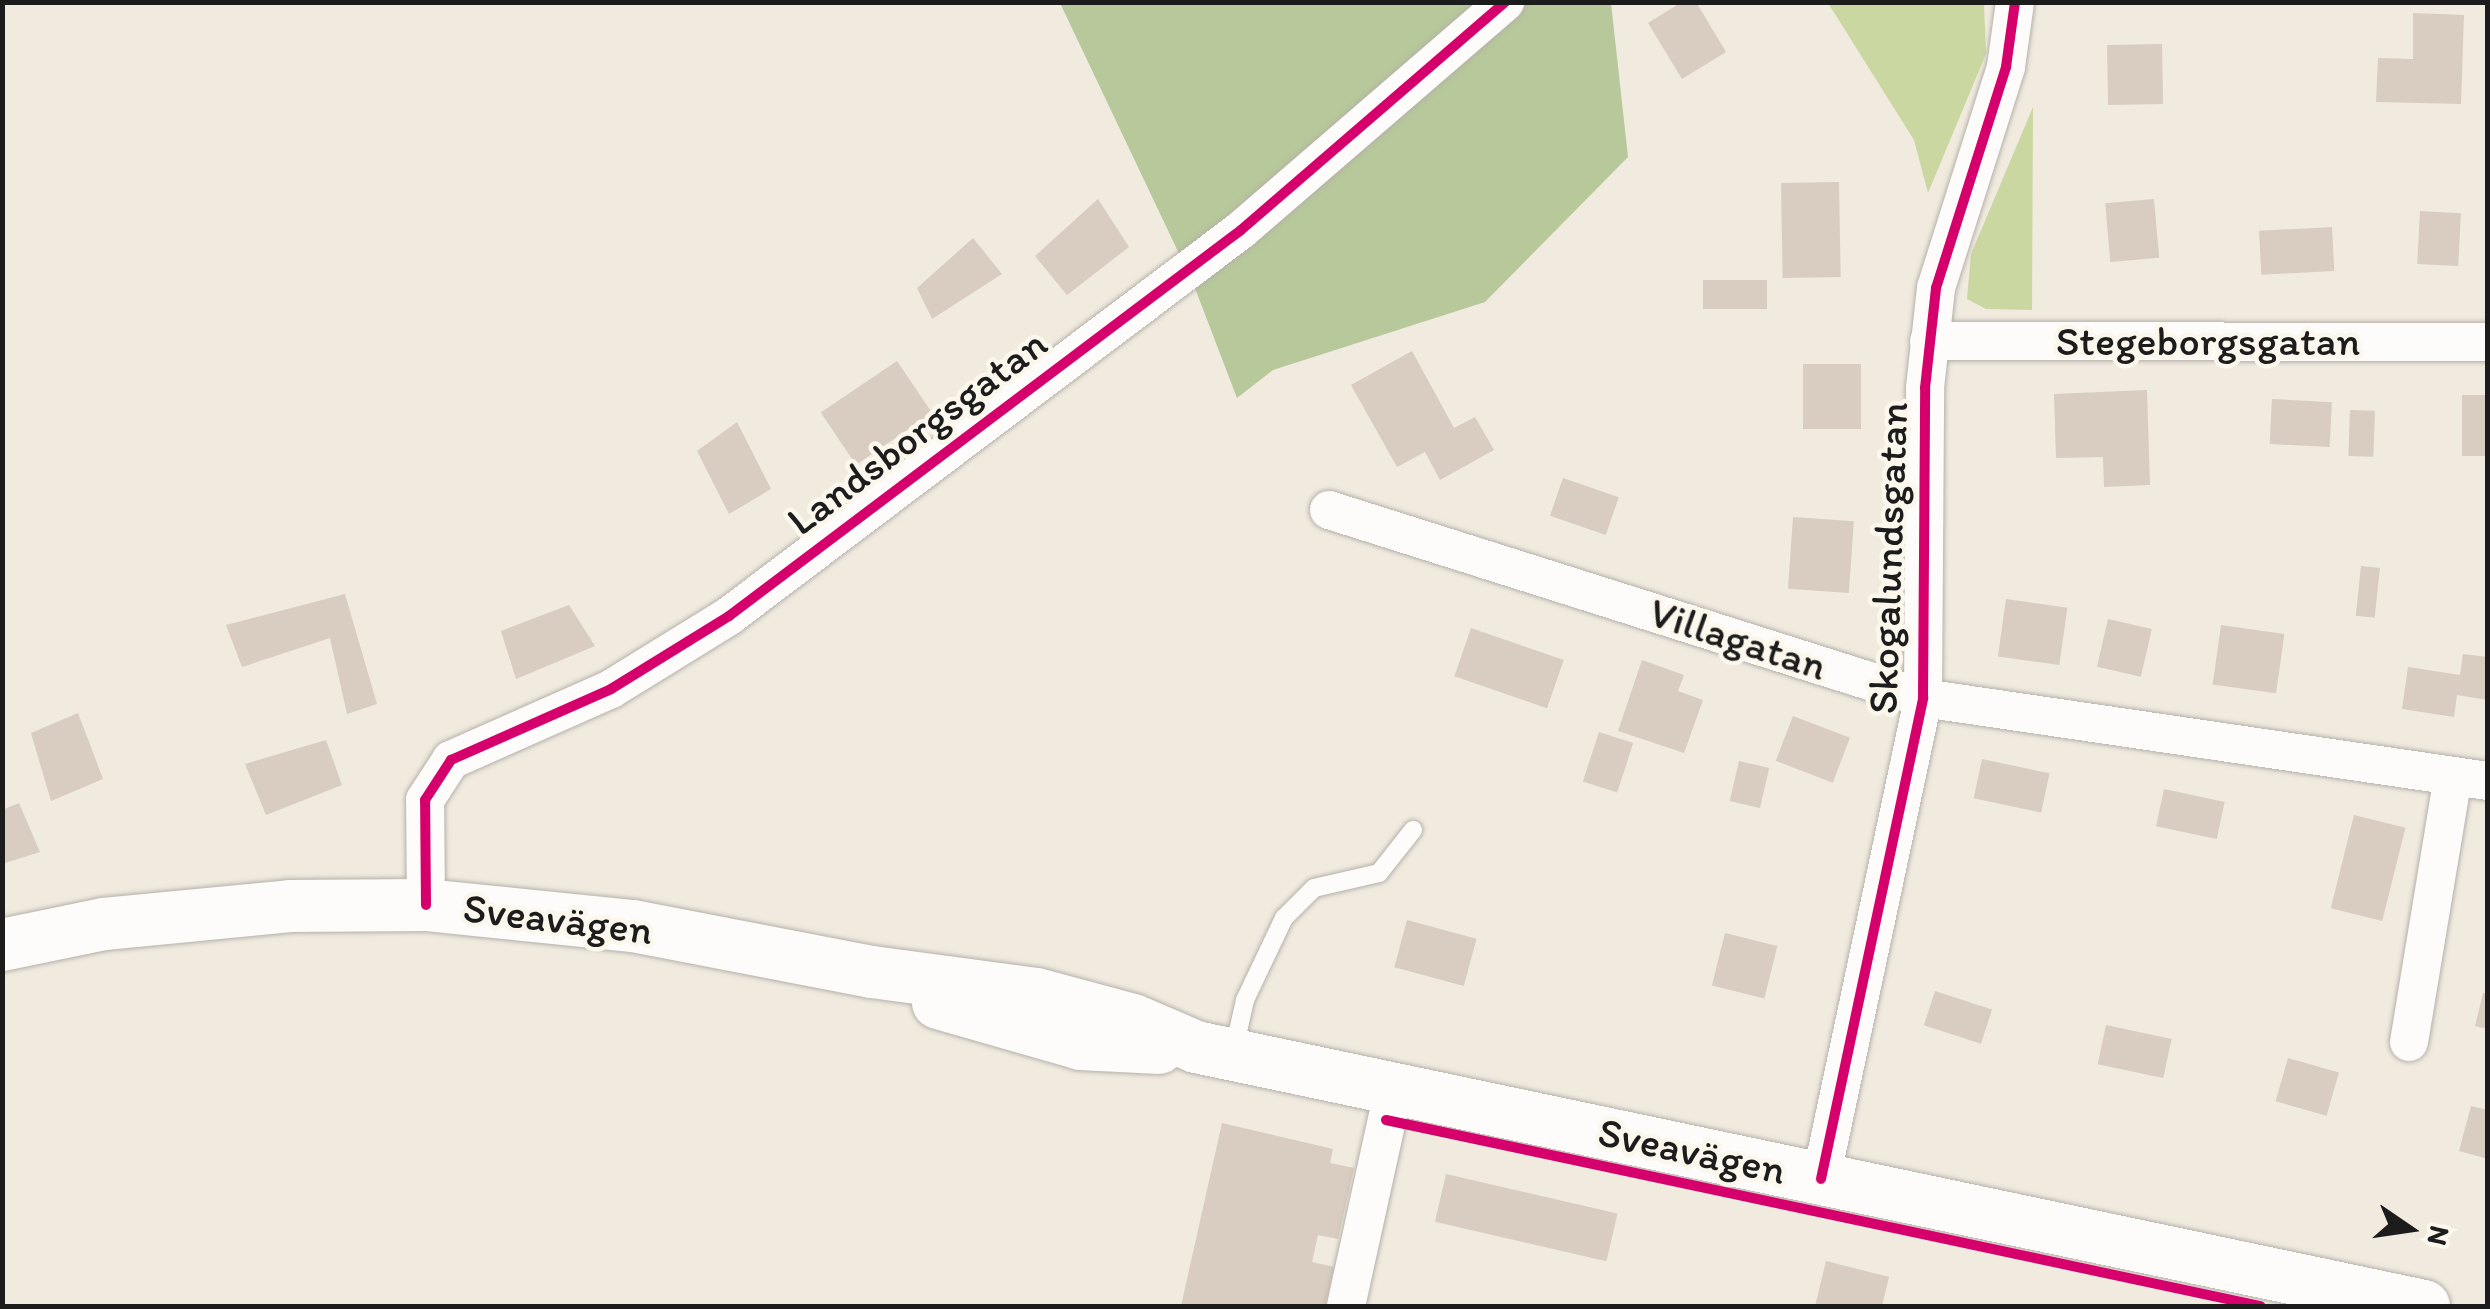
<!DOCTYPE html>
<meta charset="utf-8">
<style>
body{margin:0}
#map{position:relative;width:2490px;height:1309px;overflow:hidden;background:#f0eadf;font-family:Itim,sans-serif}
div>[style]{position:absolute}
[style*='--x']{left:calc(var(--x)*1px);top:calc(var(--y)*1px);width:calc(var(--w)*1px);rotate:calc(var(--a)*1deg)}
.green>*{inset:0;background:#cbd7a1}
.forest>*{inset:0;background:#b7c89a}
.building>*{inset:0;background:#d9ccc1;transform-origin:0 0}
.roads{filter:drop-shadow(0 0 2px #b5b1aa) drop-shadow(0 0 2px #b5b1aa)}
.lane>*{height:18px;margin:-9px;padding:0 9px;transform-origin:9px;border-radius:9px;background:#fdfcfa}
.street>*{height:38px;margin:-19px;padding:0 19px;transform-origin:19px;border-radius:19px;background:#fdfcfa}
.secondary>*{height:52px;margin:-26px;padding:0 26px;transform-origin:26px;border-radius:26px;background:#fdfcfa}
.cycleway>*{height:10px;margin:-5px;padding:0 5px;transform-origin:5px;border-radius:5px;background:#d6006c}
span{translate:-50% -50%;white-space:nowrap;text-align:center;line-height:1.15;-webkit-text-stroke:9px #fbf7ec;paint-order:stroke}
.street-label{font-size:42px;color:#1c1c1c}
.frame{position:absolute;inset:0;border:5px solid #1c1c1c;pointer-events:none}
.north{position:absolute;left:2360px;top:1179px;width:100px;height:100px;-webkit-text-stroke:8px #fbf7ec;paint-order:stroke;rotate:103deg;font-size:28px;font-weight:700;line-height:40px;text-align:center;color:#1c1c1c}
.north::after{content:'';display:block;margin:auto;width:35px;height:45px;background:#1c1c1c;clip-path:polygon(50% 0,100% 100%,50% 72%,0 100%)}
</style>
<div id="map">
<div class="green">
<div style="clip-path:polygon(1828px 3px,1984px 3px,1986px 54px,1928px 193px,1914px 140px)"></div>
<div style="clip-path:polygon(2033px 107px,2032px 310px,1986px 309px,1967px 299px,1971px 254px)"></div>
</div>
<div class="forest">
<div style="clip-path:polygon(1060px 3px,1611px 3px,1628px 157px,1485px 302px,1273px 370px,1237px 398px,1193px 283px)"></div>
</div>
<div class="building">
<div style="clip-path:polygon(1682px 2px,1696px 2px,1726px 52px,1682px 79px,1648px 23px)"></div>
<div style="clip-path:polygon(2413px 13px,2464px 15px,2461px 104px,2376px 102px,2378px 58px,2413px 59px)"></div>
<div style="left:2162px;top:44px;width:60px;height:55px;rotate:89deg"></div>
<div style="left:1839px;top:182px;width:95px;height:58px;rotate:89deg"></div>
<div style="clip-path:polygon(1098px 199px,1129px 247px,1067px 295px,1035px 256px)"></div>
<div style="left:2154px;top:199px;width:59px;height:49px;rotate:85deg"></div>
<div style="left:2420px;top:211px;width:41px;height:53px;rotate:3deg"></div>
<div style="left:2332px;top:227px;width:44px;height:73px;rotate:87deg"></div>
<div style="clip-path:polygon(973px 238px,1002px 274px,932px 319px,917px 288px)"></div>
<div style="left:1767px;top:280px;width:29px;height:64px;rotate:90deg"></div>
<div style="clip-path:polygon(1412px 351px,1454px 428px,1475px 417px,1494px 450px,1440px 480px,1425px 452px,1397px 467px,1351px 385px)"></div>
<div style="left:897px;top:361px;width:63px;height:92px;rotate:56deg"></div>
<div style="left:1803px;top:364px;width:58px;height:65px"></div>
<div style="clip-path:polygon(2147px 390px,2150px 485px,2104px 487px,2103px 457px,2056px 458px,2054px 394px)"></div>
<div style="left:2462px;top:395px;width:26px;height:61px"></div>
<div style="left:2272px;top:399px;width:60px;height:45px;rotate:3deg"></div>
<div style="left:2350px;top:410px;width:25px;height:46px;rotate:2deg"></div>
<div style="clip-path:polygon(737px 422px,771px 489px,729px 514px,697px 451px)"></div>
<div style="left:1563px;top:478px;width:59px;height:40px;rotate:19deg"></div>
<div style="left:1793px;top:517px;width:61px;height:72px;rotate:4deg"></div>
<div style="left:2361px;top:566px;width:19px;height:50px;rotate:6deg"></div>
<div style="clip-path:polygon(345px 594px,377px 704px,347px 714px,330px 638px,242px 667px,226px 625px)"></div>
<div style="left:2006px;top:599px;width:62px;height:58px;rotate:8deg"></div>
<div style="clip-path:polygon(569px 605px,595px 646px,516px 679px,501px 631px)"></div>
<div style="left:2108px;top:619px;width:45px;height:49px;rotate:13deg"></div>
<div style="left:2221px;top:625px;width:64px;height:60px;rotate:8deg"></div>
<div style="left:1471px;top:628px;width:98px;height:51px;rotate:19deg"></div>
<div style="clip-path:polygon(2463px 654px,2488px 657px,2488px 700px,2457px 695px,2454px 717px,2402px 709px,2408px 667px,2460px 675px)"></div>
<div style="clip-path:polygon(1642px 660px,1684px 675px,1678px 691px,1703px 700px,1684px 753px,1618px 731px)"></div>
<div style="clip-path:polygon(78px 713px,103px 779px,51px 801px,31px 733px)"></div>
<div style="left:1793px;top:716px;width:61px;height:48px;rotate:21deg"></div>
<div style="left:1599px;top:732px;width:36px;height:52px;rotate:18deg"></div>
<div style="clip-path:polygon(326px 740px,342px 785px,266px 815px,245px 764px)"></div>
<div style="left:1982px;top:759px;width:69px;height:40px;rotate:12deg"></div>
<div style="left:1739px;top:761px;width:31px;height:41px;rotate:13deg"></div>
<div style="left:2164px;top:789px;width:62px;height:38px;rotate:12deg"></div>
<div style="clip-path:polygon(19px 803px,40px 852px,2px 864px,2px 810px)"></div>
<div style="left:2354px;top:815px;width:53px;height:96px;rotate:14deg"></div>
<div style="left:1407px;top:920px;width:72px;height:49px;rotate:15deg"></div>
<div style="left:1725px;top:933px;width:54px;height:54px;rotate:14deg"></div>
<div style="left:1935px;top:991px;width:60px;height:36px;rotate:18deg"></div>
<div style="clip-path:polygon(2483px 993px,2488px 994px,2488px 1029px,2475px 1026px)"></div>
<div style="left:2106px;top:1025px;width:67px;height:40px;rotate:12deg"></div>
<div style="left:2288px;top:1058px;width:53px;height:45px;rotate:16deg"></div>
<div style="clip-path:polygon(2471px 1106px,2488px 1110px,2488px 1159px,2459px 1151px)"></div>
<div style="clip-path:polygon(1222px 1123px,1333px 1149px,1330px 1163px,1354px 1168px,1338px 1239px,1318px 1235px,1312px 1262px,1334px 1267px,1325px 1306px,1181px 1306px)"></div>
<div style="left:1446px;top:1174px;width:176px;height:49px;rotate:13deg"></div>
<div style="clip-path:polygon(1826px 1261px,1889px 1277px,1882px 1306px,1815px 1306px)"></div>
</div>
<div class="roads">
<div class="lane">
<div style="--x:1234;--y:1049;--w:50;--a:-77.3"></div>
<div style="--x:1245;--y:1000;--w:91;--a:-64.6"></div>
<div style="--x:1284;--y:918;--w:42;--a:-45"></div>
<div style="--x:1314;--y:888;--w:67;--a:-13"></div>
<div style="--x:1379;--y:873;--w:55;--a:-51.7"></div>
</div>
<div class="street">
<div style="--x:1929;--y:341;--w:559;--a:0.1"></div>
<div style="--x:1329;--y:510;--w:623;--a:17.56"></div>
<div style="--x:1923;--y:698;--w:571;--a:8.36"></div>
<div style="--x:426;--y:905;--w:105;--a:-90.5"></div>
<div style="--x:425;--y:800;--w:48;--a:-57"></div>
<div style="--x:451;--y:760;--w:175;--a:-23.9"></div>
<div style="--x:611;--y:689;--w:139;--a:-31.7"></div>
<div style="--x:729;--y:616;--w:641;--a:-37.01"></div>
<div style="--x:1241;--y:230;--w:349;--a:-40.8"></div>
<div style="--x:2409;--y:1042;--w:269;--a:-80.6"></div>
<div style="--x:1821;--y:1179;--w:492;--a:-78"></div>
<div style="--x:1923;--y:698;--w:310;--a:-89.6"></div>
<div style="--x:1925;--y:388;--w:101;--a:-83.7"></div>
<div style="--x:1936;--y:288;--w:232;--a:-72.4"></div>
<div style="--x:2006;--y:67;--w:66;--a:-82.1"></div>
<div style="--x:1346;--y:1306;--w:224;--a:-77.6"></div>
</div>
<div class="secondary">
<div style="--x:2;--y:945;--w:104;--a:-11.6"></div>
<div style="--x:104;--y:924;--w:187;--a:-5.5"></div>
<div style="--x:290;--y:906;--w:136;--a:-0.4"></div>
<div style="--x:426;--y:905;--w:208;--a:5.8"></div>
<div style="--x:633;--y:926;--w:243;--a:10.9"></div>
<div style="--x:872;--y:972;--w:166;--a:7.6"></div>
<div style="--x:1037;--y:994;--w:99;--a:15.2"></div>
<div style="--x:1133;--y:1020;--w:69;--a:23.2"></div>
<div style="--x:1196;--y:1047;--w:1255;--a:11.91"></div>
<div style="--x:938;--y:1003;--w:149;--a:16"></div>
<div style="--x:1081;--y:1044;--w:78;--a:2.9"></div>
</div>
</div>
<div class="cycleway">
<div style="--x:426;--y:905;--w:105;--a:-90.5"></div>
<div style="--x:425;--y:800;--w:48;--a:-57"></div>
<div style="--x:451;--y:760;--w:175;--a:-23.9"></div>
<div style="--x:611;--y:689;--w:139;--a:-31.7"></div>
<div style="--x:729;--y:616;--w:641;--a:-37.01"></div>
<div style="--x:1241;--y:230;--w:349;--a:-40.8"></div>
<div style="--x:1386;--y:1120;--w:894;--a:12.01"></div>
<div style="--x:1821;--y:1179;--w:492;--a:-78"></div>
<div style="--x:1923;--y:698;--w:310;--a:-89.6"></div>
<div style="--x:1925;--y:388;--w:101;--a:-83.7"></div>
<div style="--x:1936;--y:288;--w:232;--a:-72.4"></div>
<div style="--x:2006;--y:67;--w:66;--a:-82.1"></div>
</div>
<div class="street-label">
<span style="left:2208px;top:341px">Stegeborgsgatan</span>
<span style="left:917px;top:432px;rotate:-37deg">Landsborgsgatan</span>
<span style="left:1888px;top:558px;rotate:-88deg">Skogalundsgatan</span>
<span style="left:1738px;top:639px;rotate:18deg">Villagatan</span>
<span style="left:558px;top:919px;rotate:7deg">Sveavägen</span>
<span style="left:1692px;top:1151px;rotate:12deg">Sveavägen</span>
</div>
<div class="frame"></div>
<div class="north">N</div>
</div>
